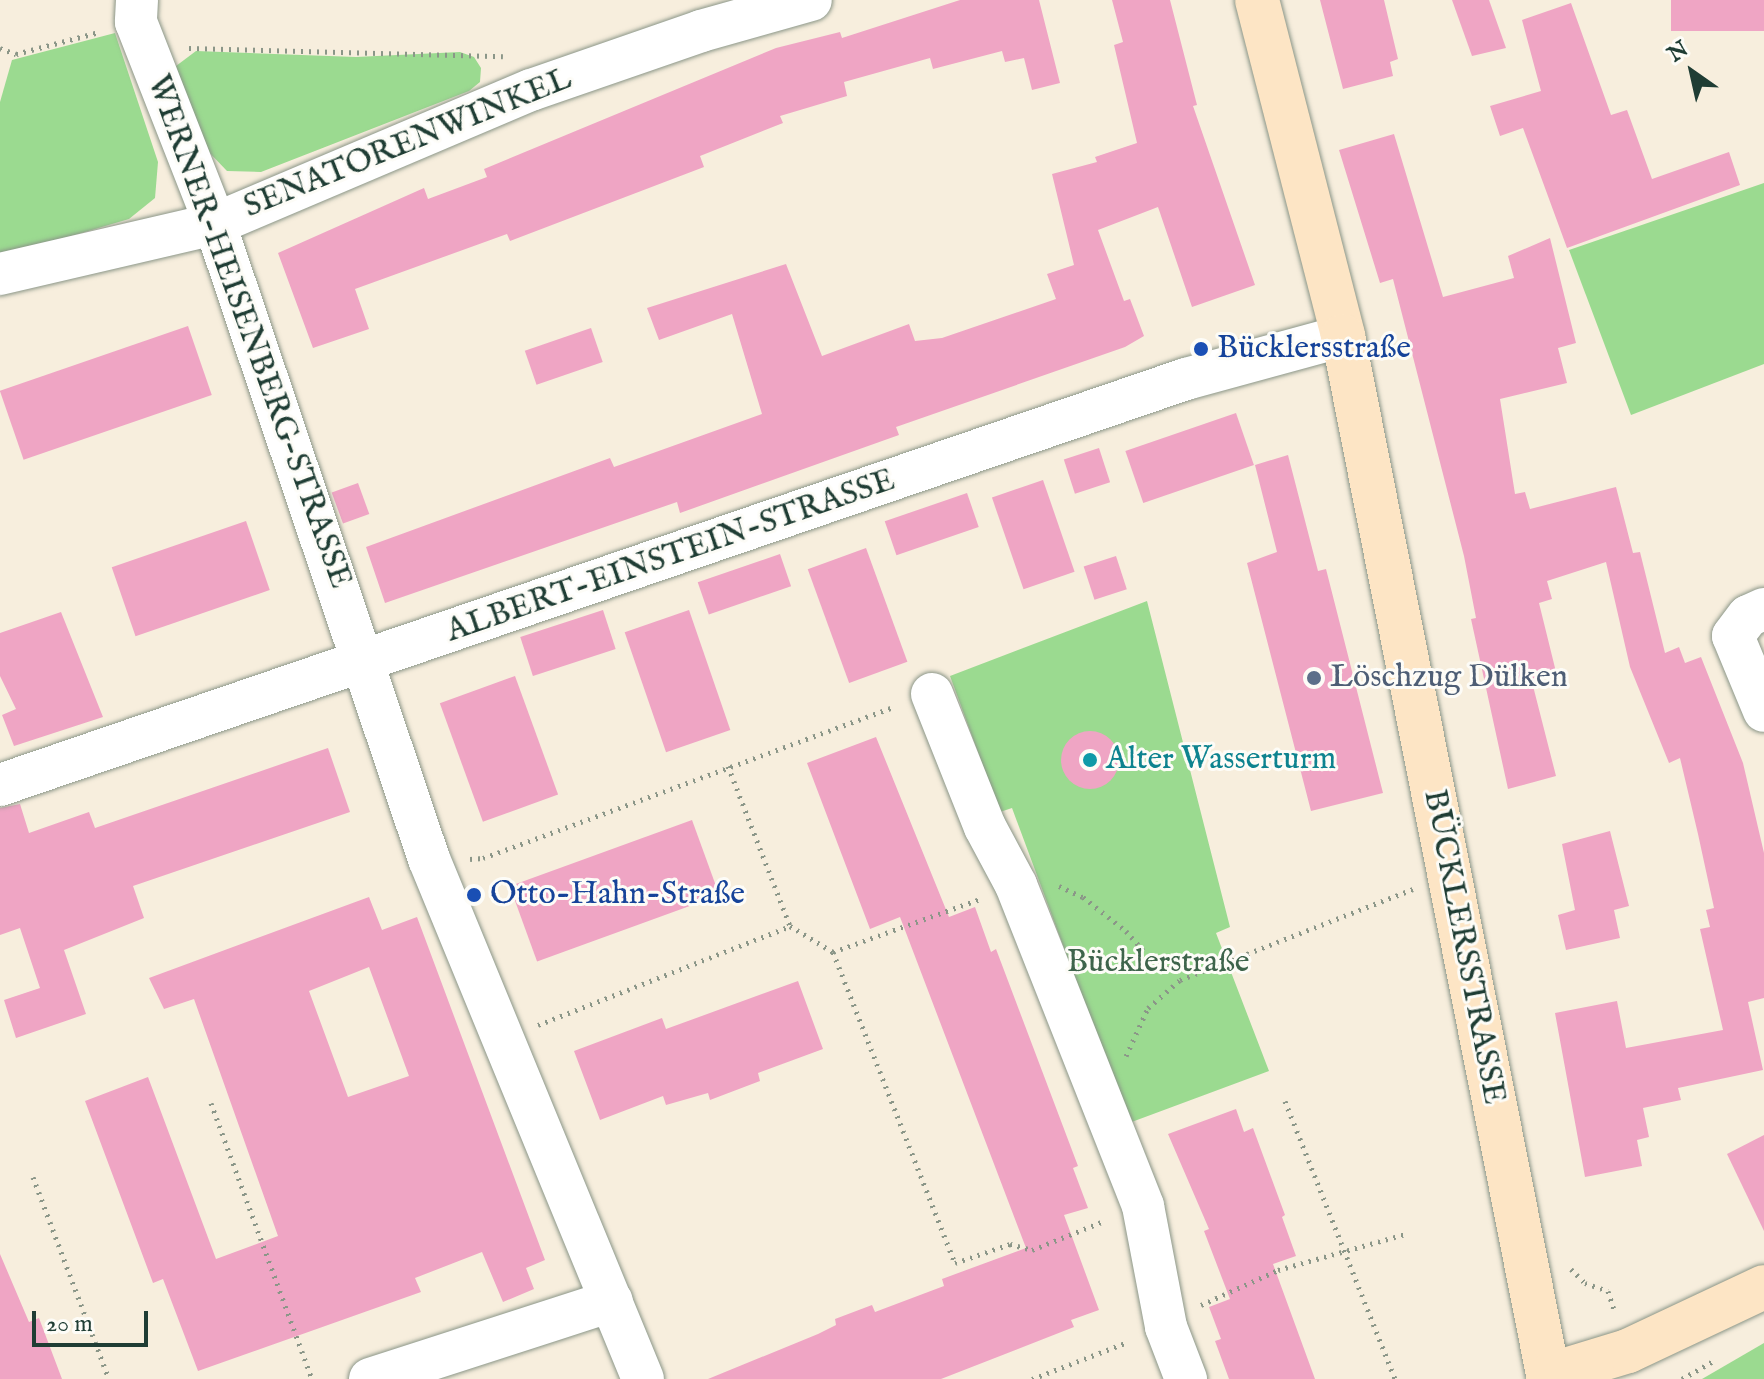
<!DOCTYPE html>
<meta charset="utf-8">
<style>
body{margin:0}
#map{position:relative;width:1764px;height:1379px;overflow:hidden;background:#f7eedd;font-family:"IM FELL English",serif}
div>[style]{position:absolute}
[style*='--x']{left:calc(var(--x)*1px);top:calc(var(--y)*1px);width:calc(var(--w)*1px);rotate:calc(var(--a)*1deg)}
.green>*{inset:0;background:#9bda90}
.building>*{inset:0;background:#efa5c4;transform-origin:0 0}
.round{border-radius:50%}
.path>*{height:5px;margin-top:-2.5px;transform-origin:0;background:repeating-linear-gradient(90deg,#8b9688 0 2px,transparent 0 8px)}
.roads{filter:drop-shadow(0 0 2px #8b9688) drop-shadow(0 0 2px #8b9688)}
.street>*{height:42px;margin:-21px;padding:0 21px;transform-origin:21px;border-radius:21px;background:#fff}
.secondary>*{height:44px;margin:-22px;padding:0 22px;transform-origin:22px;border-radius:22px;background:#fde5c5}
.dots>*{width:22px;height:22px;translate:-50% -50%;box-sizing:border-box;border:4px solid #fdfcf7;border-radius:50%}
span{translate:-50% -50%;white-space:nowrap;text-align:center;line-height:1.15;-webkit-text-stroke:6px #fdfcf7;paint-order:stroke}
.street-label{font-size:32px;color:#1f3d34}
.transit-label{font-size:32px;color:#164399}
.left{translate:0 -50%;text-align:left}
.service-label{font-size:32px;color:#4e5e75}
.culture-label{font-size:32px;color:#0d838f}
.park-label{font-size:32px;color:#3e644b}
.north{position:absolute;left:1652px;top:32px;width:80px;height:80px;-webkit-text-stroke:6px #fdfcf7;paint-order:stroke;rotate:326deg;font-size:22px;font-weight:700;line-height:32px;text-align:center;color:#1f3d34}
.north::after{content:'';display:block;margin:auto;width:28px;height:36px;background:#1f3d34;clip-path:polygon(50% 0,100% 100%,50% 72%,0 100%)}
.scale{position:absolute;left:32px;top:1311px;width:116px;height:36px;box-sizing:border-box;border:4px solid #1f3d34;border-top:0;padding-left:10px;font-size:24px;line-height:28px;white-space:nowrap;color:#1f3d34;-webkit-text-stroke:6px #fdfcf7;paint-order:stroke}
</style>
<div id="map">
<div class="green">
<div style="clip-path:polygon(115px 33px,158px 162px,155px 198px,129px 219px,0 257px,0 102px,12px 60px)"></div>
<div style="clip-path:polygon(196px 51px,356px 57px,460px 52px,474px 57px,481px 68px,480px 82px,469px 91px,261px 172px,227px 171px,203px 146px,176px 66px)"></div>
<div style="clip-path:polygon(1764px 183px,1764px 364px,1631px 415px,1569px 250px)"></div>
<div style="clip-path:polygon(1147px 601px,1230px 927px,1216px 933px,1269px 1071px,1129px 1123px,1012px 808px,1000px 812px,950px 676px)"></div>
<div style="clip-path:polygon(1764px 1343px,1764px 1379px,1702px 1379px)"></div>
</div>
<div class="building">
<div style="clip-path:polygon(960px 0,1039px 0,1060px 83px,1032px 90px,1024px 58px,1005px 62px,1002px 51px,933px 69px,930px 58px,844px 82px,847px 96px,780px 116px,783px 123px,700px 156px,704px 167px,510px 241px,507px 234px,355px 289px,369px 329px,313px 348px,278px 253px,424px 188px,428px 199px,487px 177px,484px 169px,776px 48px,840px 32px,842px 38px)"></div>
<div style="clip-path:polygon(1112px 0,1170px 0,1197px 105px,1193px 106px,1255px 285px,1192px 307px,1158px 207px,1098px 230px,1124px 301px,1130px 299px,1144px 336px,1125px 347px,896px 427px,899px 435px,680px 513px,677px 502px,385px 603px,366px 547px,610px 458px,614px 467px,762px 414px,732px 314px,659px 340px,647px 308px,786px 264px,822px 356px,909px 324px,915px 341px,942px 338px,1056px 299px,1047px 274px,1074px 265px,1052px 174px,1097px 162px,1095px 157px,1137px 143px,1114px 45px,1123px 42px)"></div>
<div style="clip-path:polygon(1320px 0,1384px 0,1398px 59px,1390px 62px,1393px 76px,1343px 89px)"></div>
<div style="clip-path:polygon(1452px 0,1489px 0,1506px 48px,1472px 56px)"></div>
<div style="left:1671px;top:0;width:93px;height:31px"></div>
<div style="clip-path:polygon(1571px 3px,1611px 115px,1627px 110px,1652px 179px,1729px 152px,1740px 185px,1567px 248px,1523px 128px,1500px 136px,1490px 106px,1541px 91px,1522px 20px)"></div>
<div style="clip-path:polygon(1394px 134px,1443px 297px,1514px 278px,1508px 256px,1550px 238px,1576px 343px,1558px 348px,1567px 383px,1500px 399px,1515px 494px,1525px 492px,1530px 509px,1616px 487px,1633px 553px,1640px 552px,1665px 653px,1679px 647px,1685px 663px,1701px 657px,1743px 763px,1764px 853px,1764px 998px,1748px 1002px,1763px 1070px,1678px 1088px,1681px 1100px,1643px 1108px,1649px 1137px,1637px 1140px,1642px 1166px,1585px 1177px,1555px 1013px,1617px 1001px,1626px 1048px,1723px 1030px,1700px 929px,1710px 927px,1706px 910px,1714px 908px,1698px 834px,1680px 758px,1669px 763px,1630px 667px,1606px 562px,1547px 581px,1552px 599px,1539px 603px,1557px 676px,1532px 682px,1556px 776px,1508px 789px,1471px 619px,1476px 618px,1464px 556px,1393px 279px,1380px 283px,1339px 150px)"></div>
<div style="left:188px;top:326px;width:73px;height:199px;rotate:71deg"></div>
<div style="left:591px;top:328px;width:36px;height:70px;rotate:71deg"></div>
<div style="left:1236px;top:413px;width:55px;height:117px;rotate:71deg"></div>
<div style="left:1099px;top:448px;width:36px;height:37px;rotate:72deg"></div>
<div style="clip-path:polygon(1288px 455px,1318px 571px,1326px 569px,1383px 793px,1311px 811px,1247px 563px,1277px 552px,1255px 465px)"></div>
<div style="left:1043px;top:480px;width:97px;height:54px;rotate:71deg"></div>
<div style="left:358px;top:483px;width:33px;height:28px;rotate:70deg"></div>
<div style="left:967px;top:493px;width:36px;height:87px;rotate:71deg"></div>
<div style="left:246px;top:521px;width:73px;height:142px;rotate:71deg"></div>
<div style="left:866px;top:548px;width:121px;height:62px;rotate:70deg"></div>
<div style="left:780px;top:554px;width:34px;height:87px;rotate:71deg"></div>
<div style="left:1116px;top:556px;width:35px;height:34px;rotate:72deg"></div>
<div style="left:603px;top:610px;width:41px;height:87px;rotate:72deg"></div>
<div style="left:689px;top:610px;width:127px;height:68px;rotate:71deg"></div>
<div style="clip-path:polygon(61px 612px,103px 717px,14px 746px,2px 715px,16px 709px,0 676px,0 633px)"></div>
<div style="left:515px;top:676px;width:126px;height:80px;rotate:70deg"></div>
<div class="round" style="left:1061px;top:731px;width:58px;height:58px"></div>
<div style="clip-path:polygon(876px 737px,949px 917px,975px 907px,991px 952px,996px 949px,1078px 1166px,1073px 1168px,1088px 1208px,1064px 1215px,1099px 1310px,1071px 1320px,1074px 1327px,941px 1379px,708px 1379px,818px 1334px,836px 1325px,835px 1319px,872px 1305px,875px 1312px,944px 1286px,942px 1279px,1026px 1248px,900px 917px,870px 929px,807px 763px)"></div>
<div style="clip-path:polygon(328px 748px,350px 812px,133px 886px,144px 918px,64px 950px,86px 1014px,16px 1038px,4px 1000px,40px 988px,20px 928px,0 935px,0 808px,20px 804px,29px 833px,89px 812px,95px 828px)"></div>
<div style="left:692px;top:820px;width:80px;height:194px;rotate:70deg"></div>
<div style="clip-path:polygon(1610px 831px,1629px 906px,1614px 910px,1620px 938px,1566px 950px,1558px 915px,1575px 910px,1562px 844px)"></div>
<div style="clip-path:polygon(evenodd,369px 897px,382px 930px,417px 917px,545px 1260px,526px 1268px,534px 1289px,503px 1302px,482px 1252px,415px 1278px,421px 1292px,198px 1371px,163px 1279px,153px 1283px,85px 1101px,148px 1077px,216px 1259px,278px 1236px,194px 999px,164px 1009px,149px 978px,369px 897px,369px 967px,409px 1076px,348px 1097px,309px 991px,369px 967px)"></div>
<div style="clip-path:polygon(798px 981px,823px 1049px,758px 1073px,760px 1081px,710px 1100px,708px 1093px,666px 1105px,663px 1096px,600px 1120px,574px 1051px,662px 1018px,666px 1029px)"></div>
<div style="clip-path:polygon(1236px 1109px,1244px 1132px,1253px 1128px,1285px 1215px,1282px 1217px,1296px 1256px,1273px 1264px,1315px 1379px,1229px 1379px,1215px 1341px,1221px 1339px,1209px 1307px,1230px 1299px,1204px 1231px,1209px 1229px,1168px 1134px)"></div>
<div style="clip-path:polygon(1764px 1135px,1764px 1231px,1727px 1154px)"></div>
<div style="clip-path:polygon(0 1254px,29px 1322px,39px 1318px,62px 1379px,0 1379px)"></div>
</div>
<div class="path">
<div style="--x:0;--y:48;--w:17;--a:21"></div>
<div style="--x:16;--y:54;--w:86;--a:-14.8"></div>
<div style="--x:189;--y:48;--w:314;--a:1.5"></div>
<div style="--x:728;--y:766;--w:172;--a:68.8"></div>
<div style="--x:790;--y:926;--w:50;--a:31.2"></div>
<div style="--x:833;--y:952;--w:334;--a:68.6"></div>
<div style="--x:955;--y:1263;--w:58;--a:-19.1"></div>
<div style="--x:1010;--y:1244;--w:23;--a:15"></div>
<div style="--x:1032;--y:1250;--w:78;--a:-21.9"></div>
<div style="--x:470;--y:859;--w:13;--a:-4"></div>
<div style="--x:483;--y:858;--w:437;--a:-20.2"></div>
<div style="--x:1059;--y:886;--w:26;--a:25"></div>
<div style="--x:1083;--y:897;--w:55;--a:38.3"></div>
<div style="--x:1126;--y:931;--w:50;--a:48.3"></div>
<div style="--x:1159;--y:968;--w:43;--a:-1.3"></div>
<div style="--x:833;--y:952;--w:156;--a:-19.8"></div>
<div style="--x:538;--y:1025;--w:271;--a:-21.4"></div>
<div style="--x:1126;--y:1056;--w:53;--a:-65.4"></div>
<div style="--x:1148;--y:1008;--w:43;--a:-41.2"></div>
<div style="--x:1180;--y:980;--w:250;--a:-21.3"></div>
<div style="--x:1285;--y:1101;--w:299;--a:68.4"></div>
<div style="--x:211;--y:1103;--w:294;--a:69.9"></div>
<div style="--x:33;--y:1177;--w:216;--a:69.4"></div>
<div style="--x:1571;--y:1269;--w:20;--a:45"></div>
<div style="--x:1585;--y:1283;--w:24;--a:19"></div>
<div style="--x:1608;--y:1291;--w:22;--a:72"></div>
<div style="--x:1201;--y:1305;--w:85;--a:-24.4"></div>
<div style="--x:1278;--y:1270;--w:132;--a:-15.8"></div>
<div style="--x:1032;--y:1379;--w:103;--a:-21.1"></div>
<div style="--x:1682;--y:1379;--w:39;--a:-30"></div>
</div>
<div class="roads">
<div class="street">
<div style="--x:137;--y:0;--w:22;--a:93"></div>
<div style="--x:136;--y:22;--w:217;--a:68.6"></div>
<div style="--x:215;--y:224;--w:670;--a:71.38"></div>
<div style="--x:429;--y:859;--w:562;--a:67.63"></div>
<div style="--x:0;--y:274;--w:221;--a:-13.1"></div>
<div style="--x:215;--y:224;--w:343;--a:-23"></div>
<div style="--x:531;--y:90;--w:180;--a:-19.1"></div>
<div style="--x:701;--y:31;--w:114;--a:-15.7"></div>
<div style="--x:1764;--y:609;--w:17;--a:156"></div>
<div style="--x:1748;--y:616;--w:25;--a:127"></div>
<div style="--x:1733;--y:636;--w:81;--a:67.5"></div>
<div style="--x:932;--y:694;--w:143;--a:68.3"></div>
<div style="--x:985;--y:827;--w:66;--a:61.9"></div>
<div style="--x:1016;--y:885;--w:345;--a:68.4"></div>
<div style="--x:1143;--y:1206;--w:123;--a:79.2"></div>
<div style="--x:1166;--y:1327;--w:56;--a:69"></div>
<div style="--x:0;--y:785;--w:1254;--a:-18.9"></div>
<div style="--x:1186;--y:379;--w:163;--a:-15.3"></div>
<div style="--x:370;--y:1379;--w:254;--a:-17.9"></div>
</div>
<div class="secondary">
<div style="--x:1257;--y:0;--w:347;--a:75.6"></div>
<div style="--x:1343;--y:336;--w:1063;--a:78.83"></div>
<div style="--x:1549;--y:1375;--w:83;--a:-16.9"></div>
<div style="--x:1628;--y:1351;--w:150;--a:-25.2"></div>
</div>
</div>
<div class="dots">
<div style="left:1201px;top:349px;background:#1a4fb4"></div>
<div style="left:1314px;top:678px;background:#5c6f8a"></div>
<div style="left:1090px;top:760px;background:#0f9aa8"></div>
<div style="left:474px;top:895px;background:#1a4fb4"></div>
</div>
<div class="street-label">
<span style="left:408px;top:144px;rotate:-22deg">SENATORENWINKEL</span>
<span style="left:248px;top:332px;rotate:70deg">WERNER-HEISENBERG-STRASSE</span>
<span style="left:671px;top:557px;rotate:-19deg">ALBERT-EINSTEIN-STRASSE</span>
<span style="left:1463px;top:947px;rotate:79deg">BÜCKLERSSTRASSE</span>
</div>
<div class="transit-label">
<span class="left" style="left:1217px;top:349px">Bücklersstraße</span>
<span class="left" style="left:490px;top:895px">Otto-Hahn-Straße</span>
</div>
<div class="service-label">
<span class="left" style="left:1330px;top:678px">Löschzug Dülken</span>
</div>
<div class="culture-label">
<span class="left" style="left:1106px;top:760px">Alter Wasserturm</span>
</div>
<div class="park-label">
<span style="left:1158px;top:963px">Bücklerstraße</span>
</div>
<div class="north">N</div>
<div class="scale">20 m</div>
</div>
